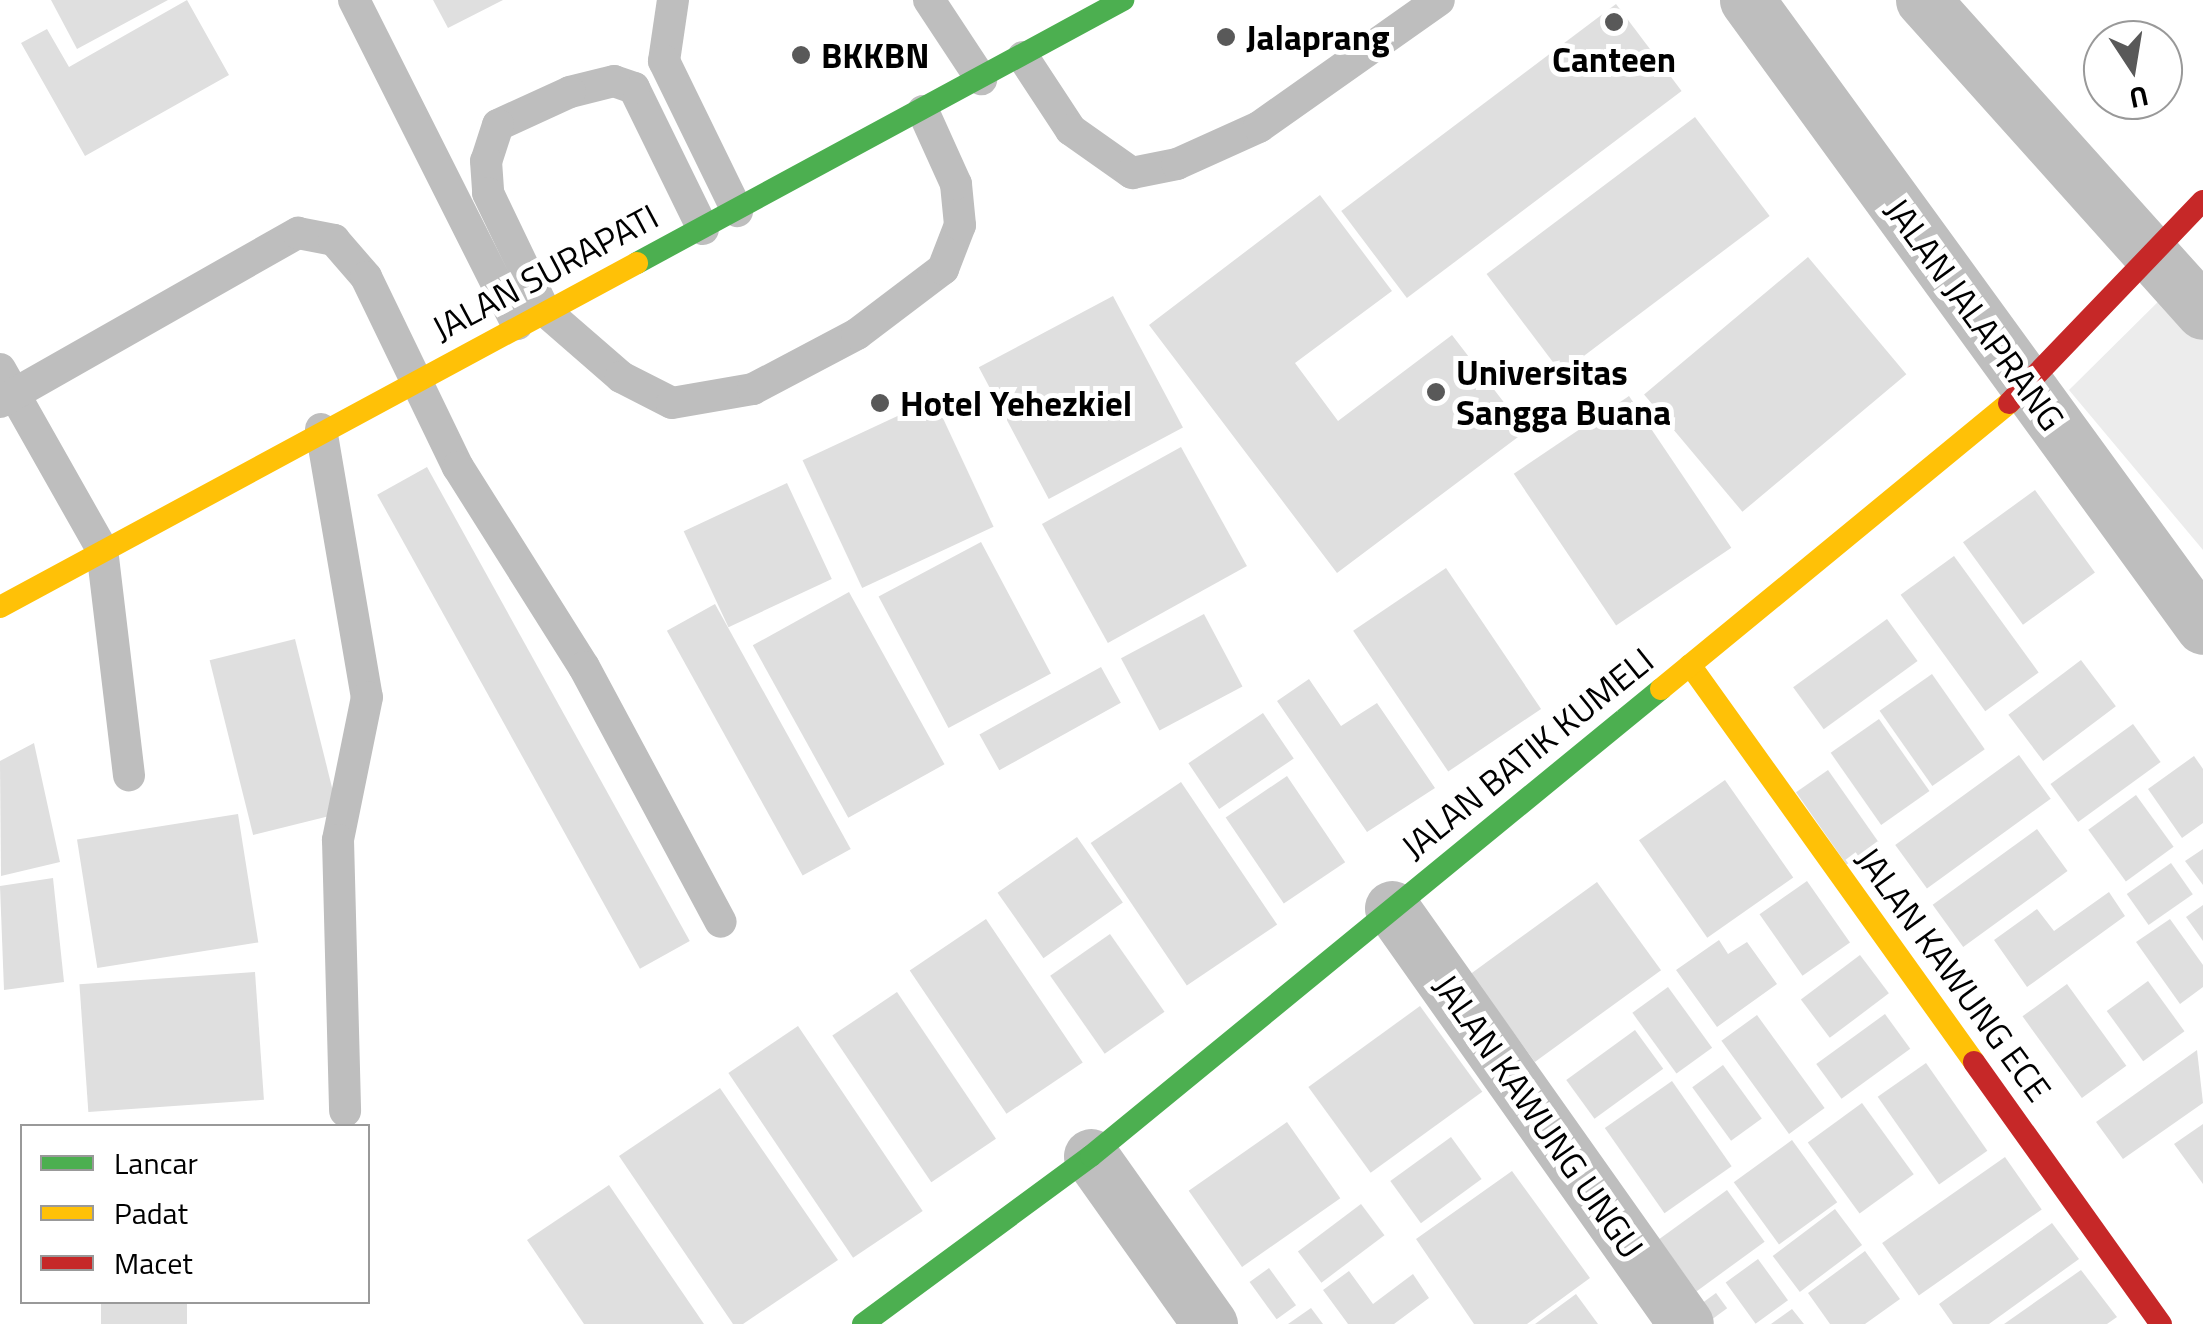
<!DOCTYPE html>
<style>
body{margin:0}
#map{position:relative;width:2203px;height:1324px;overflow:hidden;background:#fff;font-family:"Titillium Web",sans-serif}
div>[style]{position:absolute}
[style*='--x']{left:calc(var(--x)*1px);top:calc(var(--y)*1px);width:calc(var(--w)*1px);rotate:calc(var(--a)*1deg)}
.green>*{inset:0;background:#ececec}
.building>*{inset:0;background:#dfdfdf;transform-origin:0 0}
.lane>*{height:32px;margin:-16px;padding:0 16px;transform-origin:16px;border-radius:16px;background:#bebebe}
.street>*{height:55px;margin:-27.5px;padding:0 27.5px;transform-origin:27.5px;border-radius:27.5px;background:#bebebe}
.fast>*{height:22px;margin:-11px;padding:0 11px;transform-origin:11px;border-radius:11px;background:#4caf50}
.slow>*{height:22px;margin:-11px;padding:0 11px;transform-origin:11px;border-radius:11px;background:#ffc107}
.jam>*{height:22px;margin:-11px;padding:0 11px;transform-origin:11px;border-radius:11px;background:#c62828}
.dots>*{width:28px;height:28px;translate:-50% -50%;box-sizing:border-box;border:5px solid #fff;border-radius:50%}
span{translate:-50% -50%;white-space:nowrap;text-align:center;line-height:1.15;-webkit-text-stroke:10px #fff;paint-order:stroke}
.poi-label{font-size:35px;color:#000;font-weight:700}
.left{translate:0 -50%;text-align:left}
.street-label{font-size:35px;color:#000}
.legend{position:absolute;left:20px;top:1124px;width:350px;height:180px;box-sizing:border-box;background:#fff;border:2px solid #999;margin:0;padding:12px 18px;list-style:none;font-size:30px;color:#000}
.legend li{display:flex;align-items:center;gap:20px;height:50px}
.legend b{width:50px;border:2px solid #999}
.north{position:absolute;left:2083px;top:20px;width:100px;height:100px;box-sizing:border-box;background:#fff;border:2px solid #999;border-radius:50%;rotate:168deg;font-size:28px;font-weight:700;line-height:40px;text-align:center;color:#000}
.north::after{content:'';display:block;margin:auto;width:35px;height:45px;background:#595959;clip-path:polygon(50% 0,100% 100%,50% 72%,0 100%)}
</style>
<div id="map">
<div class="green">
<div style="clip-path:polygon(2175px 285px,2203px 316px,2203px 550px,2069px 390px)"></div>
</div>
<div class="building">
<div style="clip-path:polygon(51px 0,168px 0,77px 49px)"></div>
<div style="clip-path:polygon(187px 0,229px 75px,85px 156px,21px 43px,47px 29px,69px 67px)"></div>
<div style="clip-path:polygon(433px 0,503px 0,448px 28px)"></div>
<div style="left:1616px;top:4px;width:109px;height:344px;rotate:53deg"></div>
<div style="left:1695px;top:117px;width:124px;height:261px;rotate:53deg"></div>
<div style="clip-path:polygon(1320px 195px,1392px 291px,1295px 363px,1338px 421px,1452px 335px,1526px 431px,1337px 573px,1149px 325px)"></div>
<div style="left:1808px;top:257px;width:153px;height:214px;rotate:50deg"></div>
<div style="left:1113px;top:296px;width:149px;height:152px;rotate:62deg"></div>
<div style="left:1629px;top:396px;width:183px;height:139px;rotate:56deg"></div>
<div style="left:934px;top:399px;width:141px;height:145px;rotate:65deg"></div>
<div style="left:1181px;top:447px;width:136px;height:159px;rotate:61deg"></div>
<div style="left:427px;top:467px;width:542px;height:57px;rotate:61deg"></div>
<div style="left:787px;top:483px;width:106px;height:114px;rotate:65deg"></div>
<div style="left:2035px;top:490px;width:102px;height:89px;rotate:54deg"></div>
<div style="left:981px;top:542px;width:149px;height:116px;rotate:62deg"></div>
<div style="left:1954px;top:556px;width:144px;height:66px;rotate:54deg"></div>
<div style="left:1446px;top:568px;width:170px;height:112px;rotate:56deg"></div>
<div style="left:849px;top:592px;width:197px;height:110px;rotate:61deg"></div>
<div style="left:715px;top:604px;width:280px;height:55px;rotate:61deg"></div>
<div style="left:1204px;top:614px;width:82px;height:94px;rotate:62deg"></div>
<div style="left:1887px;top:619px;width:52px;height:116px;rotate:54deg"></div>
<div style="left:295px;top:639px;width:180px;height:88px;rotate:76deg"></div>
<div style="left:2081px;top:660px;width:58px;height:91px;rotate:53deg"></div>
<div style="left:1101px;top:667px;width:41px;height:139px;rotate:61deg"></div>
<div style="left:1932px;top:674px;width:92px;height:64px;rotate:55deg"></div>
<div style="clip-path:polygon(1309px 679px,1341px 726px,1377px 703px,1435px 788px,1367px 832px,1277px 701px)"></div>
<div style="left:1263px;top:713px;width:55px;height:90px;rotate:56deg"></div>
<div style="left:1879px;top:719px;width:88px;height:59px;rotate:55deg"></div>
<div style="left:2133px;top:724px;width:47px;height:102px;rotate:54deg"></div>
<div style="clip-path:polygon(34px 743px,60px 862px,1px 876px,0 761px)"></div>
<div style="left:2019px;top:755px;width:54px;height:153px;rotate:54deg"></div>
<div style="clip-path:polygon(2194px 756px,2203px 769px,2203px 823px,2182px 838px,2148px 789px)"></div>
<div style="left:1828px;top:770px;width:88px;height:39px;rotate:55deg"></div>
<div style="left:1287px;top:776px;width:104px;height:74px;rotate:56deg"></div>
<div style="left:1725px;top:780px;width:119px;height:105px;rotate:55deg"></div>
<div style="left:1181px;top:782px;width:172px;height:109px;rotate:56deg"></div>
<div style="left:2136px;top:795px;width:64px;height:59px;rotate:54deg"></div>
<div style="left:238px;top:814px;width:130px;height:163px;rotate:81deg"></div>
<div style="left:2037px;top:829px;width:52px;height:129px;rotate:54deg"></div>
<div style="left:1077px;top:837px;width:80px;height:97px;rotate:55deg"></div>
<div style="clip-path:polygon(2203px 849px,2203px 885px,2185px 861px)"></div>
<div style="left:2171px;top:863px;width:38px;height:54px;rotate:55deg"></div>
<div style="clip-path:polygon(53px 878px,64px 982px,4px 990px,0 886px)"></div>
<div style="left:1807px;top:881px;width:75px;height:58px;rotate:55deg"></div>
<div style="left:1597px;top:882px;width:109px;height:156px;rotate:54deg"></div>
<div style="clip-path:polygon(2109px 892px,2125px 916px,2027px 987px,1994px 940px,2037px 909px,2054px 931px)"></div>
<div style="clip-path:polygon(2203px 905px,2203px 941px,2186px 917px)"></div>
<div style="left:986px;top:919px;width:173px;height:92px;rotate:56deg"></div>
<div style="clip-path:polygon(2170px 919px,2203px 965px,2203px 987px,2180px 1004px,2136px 942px)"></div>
<div style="left:1110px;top:934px;width:95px;height:73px;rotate:55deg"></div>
<div style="clip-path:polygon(1719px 940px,1728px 954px,1747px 942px,1777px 984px,1717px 1027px,1676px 970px)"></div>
<div style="left:1860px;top:955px;width:48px;height:74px;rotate:53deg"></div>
<div style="left:255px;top:972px;width:128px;height:176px;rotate:86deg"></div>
<div style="left:2148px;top:981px;width:62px;height:51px;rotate:54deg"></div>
<div style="left:2067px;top:984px;width:101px;height:55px;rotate:54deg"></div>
<div style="left:1668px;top:987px;width:75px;height:44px;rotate:54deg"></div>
<div style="left:897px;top:992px;width:177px;height:78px;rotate:56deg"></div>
<div style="left:1420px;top:1006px;width:106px;height:138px;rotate:54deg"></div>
<div style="left:1885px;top:1014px;width:43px;height:85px;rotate:54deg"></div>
<div style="left:1757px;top:1015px;width:115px;height:44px;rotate:54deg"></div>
<div style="left:798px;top:1026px;width:223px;height:84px;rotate:56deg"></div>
<div style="left:1635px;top:1030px;width:48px;height:85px;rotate:54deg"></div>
<div style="clip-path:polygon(2197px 1050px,2203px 1103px,2123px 1159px,2096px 1122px)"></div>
<div style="left:1926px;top:1063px;width:107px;height:59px;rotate:55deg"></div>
<div style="left:1723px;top:1065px;width:66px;height:38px;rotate:54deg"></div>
<div style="left:1672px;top:1081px;width:104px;height:82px;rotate:55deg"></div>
<div style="clip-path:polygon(720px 1088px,838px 1260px,743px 1324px,733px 1324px,619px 1156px)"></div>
<div style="left:1862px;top:1103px;width:88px;height:67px;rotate:54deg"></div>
<div style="left:1287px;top:1122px;width:93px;height:120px;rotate:55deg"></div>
<div style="clip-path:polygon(2203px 1124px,2203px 1184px,2174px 1144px)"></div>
<div style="left:1451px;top:1137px;width:52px;height:75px;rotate:54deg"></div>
<div style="left:1792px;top:1140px;width:77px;height:72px;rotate:54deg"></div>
<div style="left:2005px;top:1157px;width:64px;height:150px;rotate:55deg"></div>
<div style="clip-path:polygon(1512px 1171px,1590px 1278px,1527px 1324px,1474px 1324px,1416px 1239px)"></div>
<div style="clip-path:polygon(609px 1185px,704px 1324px,584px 1324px,527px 1240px)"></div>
<div style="left:1727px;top:1190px;width:64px;height:84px;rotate:54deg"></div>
<div style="left:1361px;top:1204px;width:39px;height:79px;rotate:53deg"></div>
<div style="left:1835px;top:1209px;width:45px;height:78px;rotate:53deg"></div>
<div style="clip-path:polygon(2052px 1223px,2079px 1259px,1989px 1324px,1953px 1324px,1939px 1304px)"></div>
<div style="clip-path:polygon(1865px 1251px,1900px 1299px,1865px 1324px,1830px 1324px,1808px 1293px)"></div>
<div style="left:1758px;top:1259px;width:51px;height:40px;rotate:54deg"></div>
<div style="left:1269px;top:1268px;width:46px;height:24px;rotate:54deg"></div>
<div style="clip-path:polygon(2081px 1270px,2117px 1317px,2107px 1324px,2004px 1324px)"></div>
<div style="clip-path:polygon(1349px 1271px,1373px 1304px,1413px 1274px,1429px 1298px,1394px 1324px,1348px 1324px,1323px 1290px)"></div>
<div style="left:1716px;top:1293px;width:19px;height:25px;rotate:54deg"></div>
<div style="clip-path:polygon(1576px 1294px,1598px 1324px,1535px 1324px)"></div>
<div style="left:101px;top:1302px;width:86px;height:22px"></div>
<div style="clip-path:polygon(1311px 1308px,1323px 1324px,1288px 1324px)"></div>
<div style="clip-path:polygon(1792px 1309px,1804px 1324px,1771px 1324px)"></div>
</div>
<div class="lane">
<div style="--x:354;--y:0;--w:363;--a:63.3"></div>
<div style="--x:673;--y:0;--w:62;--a:98.4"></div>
<div style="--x:664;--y:61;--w:167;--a:64"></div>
<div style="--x:929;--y:0;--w:95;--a:56.6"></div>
<div style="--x:1023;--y:57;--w:87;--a:56.7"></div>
<div style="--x:1071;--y:130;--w:75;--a:35.2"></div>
<div style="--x:1132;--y:173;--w:46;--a:-11.3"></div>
<div style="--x:1177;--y:164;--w:90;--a:-24.3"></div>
<div style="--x:1259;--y:127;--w:220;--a:-35.2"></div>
<div style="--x:703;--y:229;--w:157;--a:-116.1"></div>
<div style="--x:634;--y:88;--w:21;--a:-161"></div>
<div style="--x:614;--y:81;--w:45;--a:166"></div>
<div style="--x:570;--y:92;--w:79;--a:155.4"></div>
<div style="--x:498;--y:125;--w:38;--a:108"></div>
<div style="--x:486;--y:161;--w:32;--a:86"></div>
<div style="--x:488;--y:193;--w:130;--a:64.4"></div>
<div style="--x:544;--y:310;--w:102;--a:41"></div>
<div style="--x:621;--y:377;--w:57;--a:27"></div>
<div style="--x:672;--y:403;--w:82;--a:-9.8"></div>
<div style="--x:753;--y:389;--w:118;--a:-27.9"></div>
<div style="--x:857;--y:334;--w:108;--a:-37.1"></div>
<div style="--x:943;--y:269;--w:47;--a:-68.9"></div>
<div style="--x:960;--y:225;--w:41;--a:-95.6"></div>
<div style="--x:956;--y:184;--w:80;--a:-114.3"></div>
<div style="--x:0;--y:369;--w:207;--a:60.5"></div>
<div style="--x:102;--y:549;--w:228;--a:83.2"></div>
<div style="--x:0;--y:402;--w:343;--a:-29.6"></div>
<div style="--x:298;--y:233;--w:37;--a:11"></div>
<div style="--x:334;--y:240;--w:49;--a:49.1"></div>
<div style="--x:366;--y:277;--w:211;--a:64.2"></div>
<div style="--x:458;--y:467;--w:236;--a:57.8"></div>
<div style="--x:584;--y:667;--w:289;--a:61.8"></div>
<div style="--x:321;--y:429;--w:272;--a:80.3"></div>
<div style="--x:367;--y:697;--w:146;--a:101.5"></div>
<div style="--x:338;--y:840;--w:271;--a:88.5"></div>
</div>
<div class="street">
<div style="--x:1747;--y:0;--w:775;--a:53.97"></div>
<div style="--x:1923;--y:0;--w:419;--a:48.1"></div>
<div style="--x:1392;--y:908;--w:509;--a:54.75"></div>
<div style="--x:1091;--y:1156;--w:206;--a:54.7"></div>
</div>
<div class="fast">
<div style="--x:637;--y:263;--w:553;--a:-28.42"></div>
<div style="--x:863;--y:1324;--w:283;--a:-36.4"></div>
<div style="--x:1091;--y:1156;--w:737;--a:-39.33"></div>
</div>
<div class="slow">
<div style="--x:0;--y:607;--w:724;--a:-28.37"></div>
<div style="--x:1690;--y:665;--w:488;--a:54.4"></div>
<div style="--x:1661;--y:689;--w:450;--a:-39.4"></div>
</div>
<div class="jam">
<div style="--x:2009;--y:403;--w:280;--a:-46.2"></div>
<div style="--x:1974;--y:1062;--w:322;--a:54.5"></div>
</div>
<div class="dots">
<div style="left:1614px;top:22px;background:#595959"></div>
<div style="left:1226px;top:37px;background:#595959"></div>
<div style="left:801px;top:55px;background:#595959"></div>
<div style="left:1436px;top:392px;background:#595959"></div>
<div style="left:880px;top:403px;background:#595959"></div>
</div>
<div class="poi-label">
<span class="left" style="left:1246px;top:37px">Jalaprang</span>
<span class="left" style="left:821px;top:55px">BKKBN</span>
<span style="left:1614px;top:59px">Canteen</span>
<span class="left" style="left:1456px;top:392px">Universitas<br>Sangga Buana</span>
<span class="left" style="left:900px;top:403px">Hotel Yehezkiel</span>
</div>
<div class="street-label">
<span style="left:545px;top:272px;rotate:-28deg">JALAN SURAPATI</span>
<span style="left:1975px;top:314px;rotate:54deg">JALAN JALAPRANG</span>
<span style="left:1527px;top:753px;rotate:-39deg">JALAN BATIK KUMELI</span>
<span style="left:1954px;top:974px;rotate:54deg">JALAN KAWUNG ECE</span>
<span style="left:1539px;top:1116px;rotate:55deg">JALAN KAWUNG UNGU</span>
</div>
<ul class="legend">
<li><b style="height:12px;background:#4caf50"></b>Lancar</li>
<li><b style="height:12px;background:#ffc107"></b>Padat</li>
<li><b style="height:12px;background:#c62828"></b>Macet</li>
</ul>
<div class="north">U</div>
</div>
